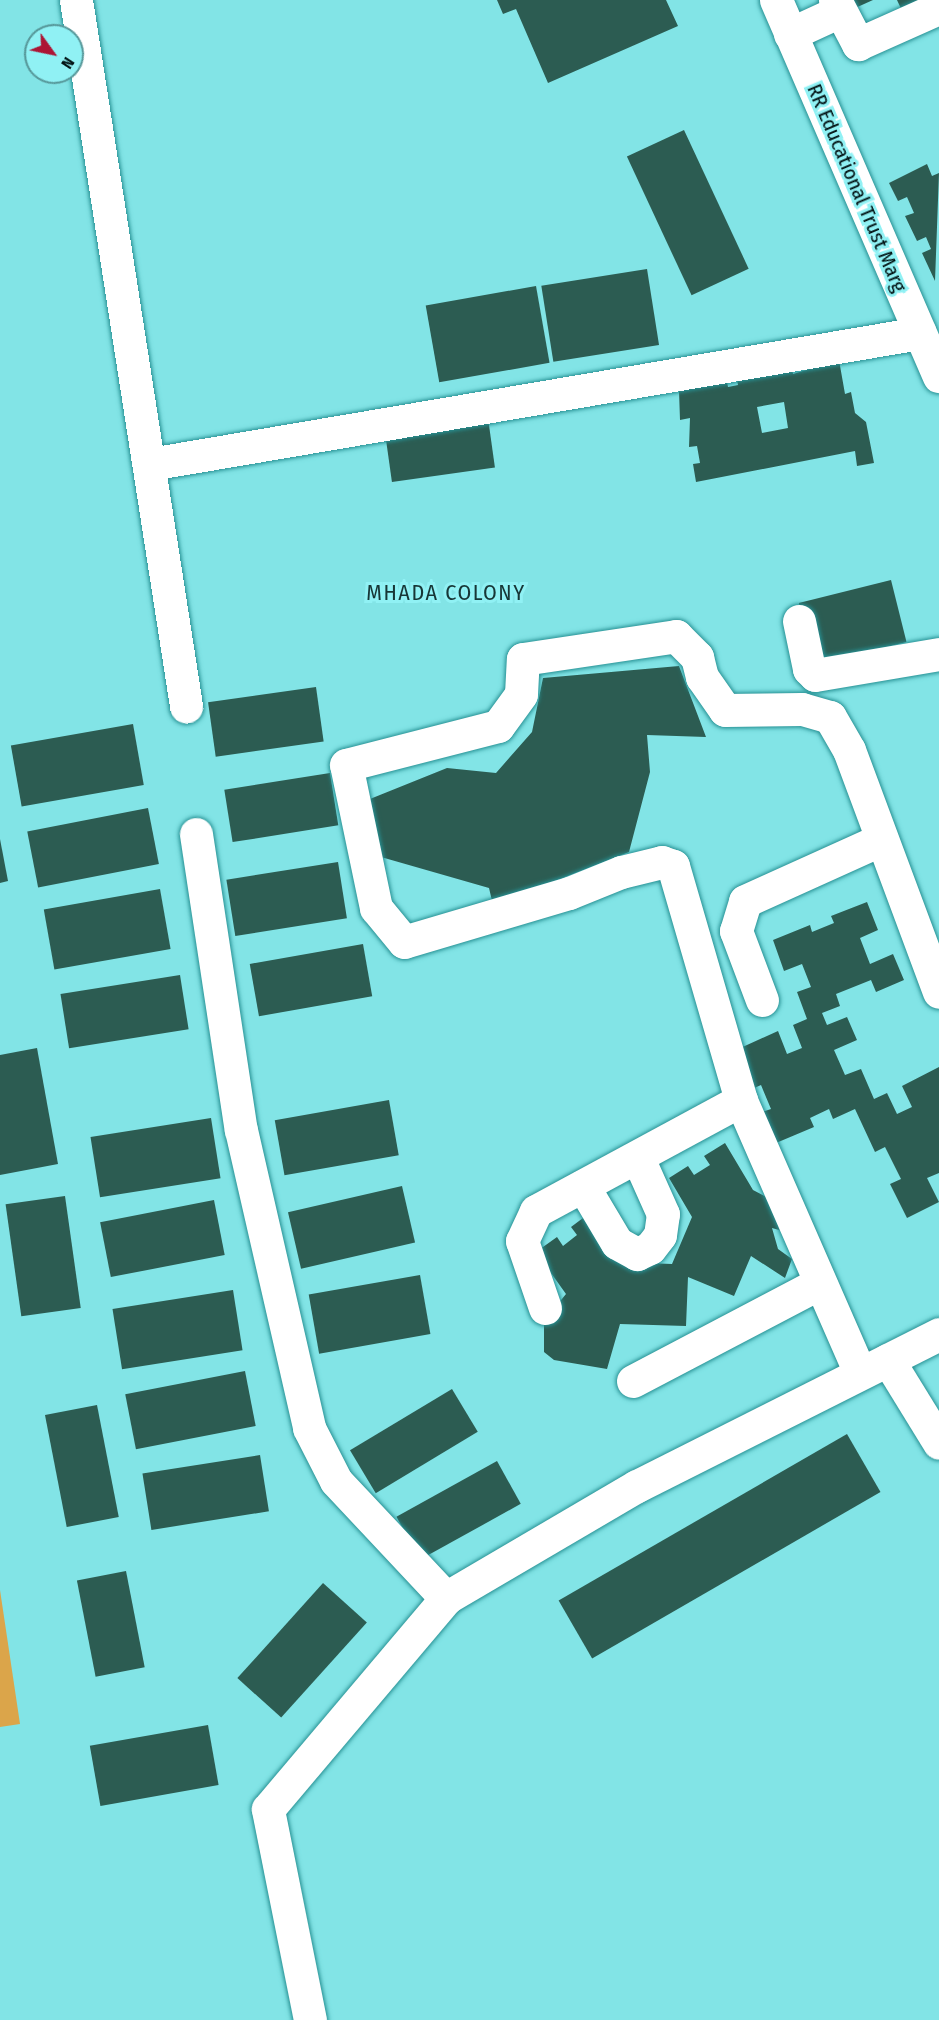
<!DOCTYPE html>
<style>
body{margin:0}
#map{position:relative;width:939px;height:2020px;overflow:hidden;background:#82e4e6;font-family:"Fira Sans Condensed",sans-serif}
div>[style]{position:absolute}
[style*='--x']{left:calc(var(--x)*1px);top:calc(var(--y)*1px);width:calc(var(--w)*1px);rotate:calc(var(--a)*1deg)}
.green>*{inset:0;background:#dba54a}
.building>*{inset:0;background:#2c5c52;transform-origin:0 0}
.roads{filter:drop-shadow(0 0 2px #279194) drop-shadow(0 0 2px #279194)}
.minor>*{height:33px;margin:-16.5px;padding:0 16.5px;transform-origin:16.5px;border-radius:16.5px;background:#fff}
span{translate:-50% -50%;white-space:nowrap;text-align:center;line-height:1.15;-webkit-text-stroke:6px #90f1f4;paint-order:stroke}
.street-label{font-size:21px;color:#001011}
.neighbourhood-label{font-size:22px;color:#173636;letter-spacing:1.5px}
.north{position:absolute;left:24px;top:24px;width:60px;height:60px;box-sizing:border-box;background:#90f1f4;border:2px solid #569799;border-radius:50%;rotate:123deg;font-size:16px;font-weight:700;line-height:24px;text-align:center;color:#001011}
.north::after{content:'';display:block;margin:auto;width:21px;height:27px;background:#ac1635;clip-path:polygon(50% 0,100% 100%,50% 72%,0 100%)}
</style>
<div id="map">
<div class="green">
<div style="clip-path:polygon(0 1590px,20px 1724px,0 1727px)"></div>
</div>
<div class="building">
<div style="clip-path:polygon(497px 0,666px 0,678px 26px,548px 83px,516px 9px,503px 14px)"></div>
<div style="clip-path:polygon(849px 0,873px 0,853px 9px)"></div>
<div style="clip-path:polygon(897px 0,936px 0,904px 15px)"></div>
<div style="left:684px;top:130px;width:153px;height:63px;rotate:65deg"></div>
<div style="clip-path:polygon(927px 164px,932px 176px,939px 173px,935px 281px,922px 253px,931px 249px,926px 237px,917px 241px,905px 216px,914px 213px,907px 197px,898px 201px,889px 183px)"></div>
<div style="left:647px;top:269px;width:77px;height:107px;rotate:81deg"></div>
<div style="left:536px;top:286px;width:78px;height:112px;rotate:80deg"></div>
<div style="clip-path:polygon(evenodd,839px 360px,845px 394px,851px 392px,855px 413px,866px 422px,874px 463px,857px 466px,855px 451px,696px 482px,693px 464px,700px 463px,697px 446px,689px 447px,690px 418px,680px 420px,679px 391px,727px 382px,728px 387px,738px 385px,737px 380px,792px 369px,793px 374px,839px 360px,784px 402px,788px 428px,762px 433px,757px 407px,784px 402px)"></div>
<div style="left:487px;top:411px;width:57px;height:104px;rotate:82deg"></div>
<div style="left:891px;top:580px;width:64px;height:95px;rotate:76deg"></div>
<div style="clip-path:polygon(679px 666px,706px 737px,647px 735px,650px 772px,629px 852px,493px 905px,489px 888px,374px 855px,365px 801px,447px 768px,496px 773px,532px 732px,543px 678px)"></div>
<div style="left:316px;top:687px;width:55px;height:109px;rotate:82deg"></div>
<div style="left:133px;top:724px;width:62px;height:124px;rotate:80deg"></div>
<div style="left:330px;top:773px;width:53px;height:107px;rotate:81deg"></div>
<div style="left:148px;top:808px;width:57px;height:123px;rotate:79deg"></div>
<div style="clip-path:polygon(0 839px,8px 881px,0 883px)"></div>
<div style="left:338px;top:862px;width:57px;height:113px;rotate:81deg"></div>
<div style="left:160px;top:889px;width:61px;height:118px;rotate:80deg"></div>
<div style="clip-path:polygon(867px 902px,878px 930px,860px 938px,870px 964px,893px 954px,904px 980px,876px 992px,871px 980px,836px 994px,840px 1006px,822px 1013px,827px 1025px,847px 1017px,857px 1040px,834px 1050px,845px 1075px,861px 1069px,874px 1099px,887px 1093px,897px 1114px,912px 1107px,902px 1086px,939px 1067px,939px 1173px,927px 1178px,939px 1202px,907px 1218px,890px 1184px,901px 1179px,885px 1147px,875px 1152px,855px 1109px,833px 1119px,829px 1109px,810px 1118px,814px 1127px,776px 1143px,762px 1112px,771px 1109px,761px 1085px,752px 1089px,736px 1050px,778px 1031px,787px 1054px,802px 1048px,793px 1025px,807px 1019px,797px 992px,811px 987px,802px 964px,784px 971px,773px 940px,810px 925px,812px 932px,834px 923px,831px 916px)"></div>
<div style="left:363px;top:944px;width:53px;height:115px;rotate:80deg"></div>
<div style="left:180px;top:975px;width:55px;height:121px;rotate:81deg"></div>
<div style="clip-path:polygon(37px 1048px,58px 1164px,0 1175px,0 1055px)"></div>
<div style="left:389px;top:1100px;width:56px;height:116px;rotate:80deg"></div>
<div style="left:211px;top:1118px;width:61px;height:122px;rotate:81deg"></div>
<div style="clip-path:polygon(725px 1143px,753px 1190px,784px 1206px,790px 1233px,772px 1228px,778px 1249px,792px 1259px,785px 1278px,751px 1256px,734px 1296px,688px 1277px,686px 1326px,620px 1324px,607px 1369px,554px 1360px,544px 1352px,544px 1321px,566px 1294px,536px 1252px,557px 1237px,563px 1246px,577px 1235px,571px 1227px,587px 1215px,621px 1262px,672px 1264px,692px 1217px,669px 1178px,688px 1166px,694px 1175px,710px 1165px,704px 1156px)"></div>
<div style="left:402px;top:1186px;width:58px;height:117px;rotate:77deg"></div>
<div style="left:65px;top:1196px;width:113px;height:60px;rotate:82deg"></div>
<div style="left:214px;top:1200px;width:56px;height:116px;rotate:79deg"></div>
<div style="left:420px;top:1275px;width:60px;height:113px;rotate:80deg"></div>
<div style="left:233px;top:1290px;width:61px;height:122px;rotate:81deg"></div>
<div style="left:245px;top:1371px;width:56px;height:122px;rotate:79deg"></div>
<div style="left:452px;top:1389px;width:50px;height:119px;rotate:59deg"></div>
<div style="left:97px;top:1405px;width:114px;height:53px;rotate:79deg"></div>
<div style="left:847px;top:1434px;width:67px;height:333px;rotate:60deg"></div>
<div style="left:260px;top:1455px;width:57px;height:119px;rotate:81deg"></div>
<div style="left:497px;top:1461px;width:49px;height:115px;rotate:61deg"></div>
<div style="left:126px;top:1571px;width:98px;height:50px;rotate:79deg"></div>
<div style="left:323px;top:1583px;width:59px;height:128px;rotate:42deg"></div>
<div style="left:208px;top:1725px;width:61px;height:120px;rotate:80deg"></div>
</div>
<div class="roads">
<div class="minor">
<div style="--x:76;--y:0;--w:715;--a:81.14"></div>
<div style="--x:776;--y:0;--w:410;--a:66.6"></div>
<div style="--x:835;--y:0;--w:50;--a:62.4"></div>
<div style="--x:858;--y:44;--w:89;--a:-24"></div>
<div style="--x:790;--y:34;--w:55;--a:-24.7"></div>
<div style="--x:150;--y:464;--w:781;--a:-9.66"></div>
<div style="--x:799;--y:621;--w:49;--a:78.2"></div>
<div style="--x:809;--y:669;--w:8;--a:45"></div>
<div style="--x:815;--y:675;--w:126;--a:-9.6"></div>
<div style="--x:196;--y:834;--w:299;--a:81.4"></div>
<div style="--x:241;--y:1130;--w:306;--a:77.1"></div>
<div style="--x:309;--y:1428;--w:59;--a:63"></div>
<div style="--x:336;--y:1481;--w:161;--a:46.8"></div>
<div style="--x:762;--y:1000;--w:74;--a:-110.6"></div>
<div style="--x:736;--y:931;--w:31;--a:-73"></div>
<div style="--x:745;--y:901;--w:150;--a:-24.3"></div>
<div style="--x:583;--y:1186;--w:66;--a:59.2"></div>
<div style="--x:617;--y:1243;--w:23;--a:29"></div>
<div style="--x:637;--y:1254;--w:14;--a:-25"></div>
<div style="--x:650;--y:1248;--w:16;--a:-52"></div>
<div style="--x:660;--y:1235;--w:21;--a:-82"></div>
<div style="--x:663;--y:1214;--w:61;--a:-114.1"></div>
<div style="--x:545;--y:1308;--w:71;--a:-108.9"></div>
<div style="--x:522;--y:1241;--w:33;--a:-65"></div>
<div style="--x:536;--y:1211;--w:233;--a:-28.4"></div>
<div style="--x:888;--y:1360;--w:97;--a:58.4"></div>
<div style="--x:860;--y:1373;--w:298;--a:-113.6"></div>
<div style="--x:741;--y:1100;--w:244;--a:-106.2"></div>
<div style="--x:673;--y:866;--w:12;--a:-160"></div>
<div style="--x:662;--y:862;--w:42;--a:166.3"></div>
<div style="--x:621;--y:872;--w:56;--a:158"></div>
<div style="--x:569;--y:893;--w:172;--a:163.5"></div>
<div style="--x:404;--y:942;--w:44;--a:-129.5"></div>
<div style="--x:376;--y:908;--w:146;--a:-101.8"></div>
<div style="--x:346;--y:765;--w:157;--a:-14.4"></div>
<div style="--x:498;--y:726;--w:39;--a:-54"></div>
<div style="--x:521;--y:694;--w:35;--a:-87"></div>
<div style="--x:523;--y:659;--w:155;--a:-8.5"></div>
<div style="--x:676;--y:636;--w:30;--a:45"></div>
<div style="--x:697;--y:657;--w:21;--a:76"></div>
<div style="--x:702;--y:677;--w:40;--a:55.1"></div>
<div style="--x:725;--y:710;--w:77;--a:-0.7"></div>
<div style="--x:802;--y:709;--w:29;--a:16"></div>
<div style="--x:830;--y:717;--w:38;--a:60"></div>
<div style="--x:849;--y:750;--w:258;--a:69.6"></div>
<div style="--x:633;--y:1381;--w:211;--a:-27.7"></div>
<div style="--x:310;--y:2020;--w:215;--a:-101.3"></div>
<div style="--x:268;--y:1809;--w:276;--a:-49.8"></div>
<div style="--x:446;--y:1598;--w:221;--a:-30.4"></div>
<div style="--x:637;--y:1486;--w:338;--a:-26.7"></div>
</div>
</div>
<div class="street-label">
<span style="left:857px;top:188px;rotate:67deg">RR Educational Trust Marg</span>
</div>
<div class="neighbourhood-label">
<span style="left:446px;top:593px">MHADA COLONY</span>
</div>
<div class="north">N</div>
</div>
